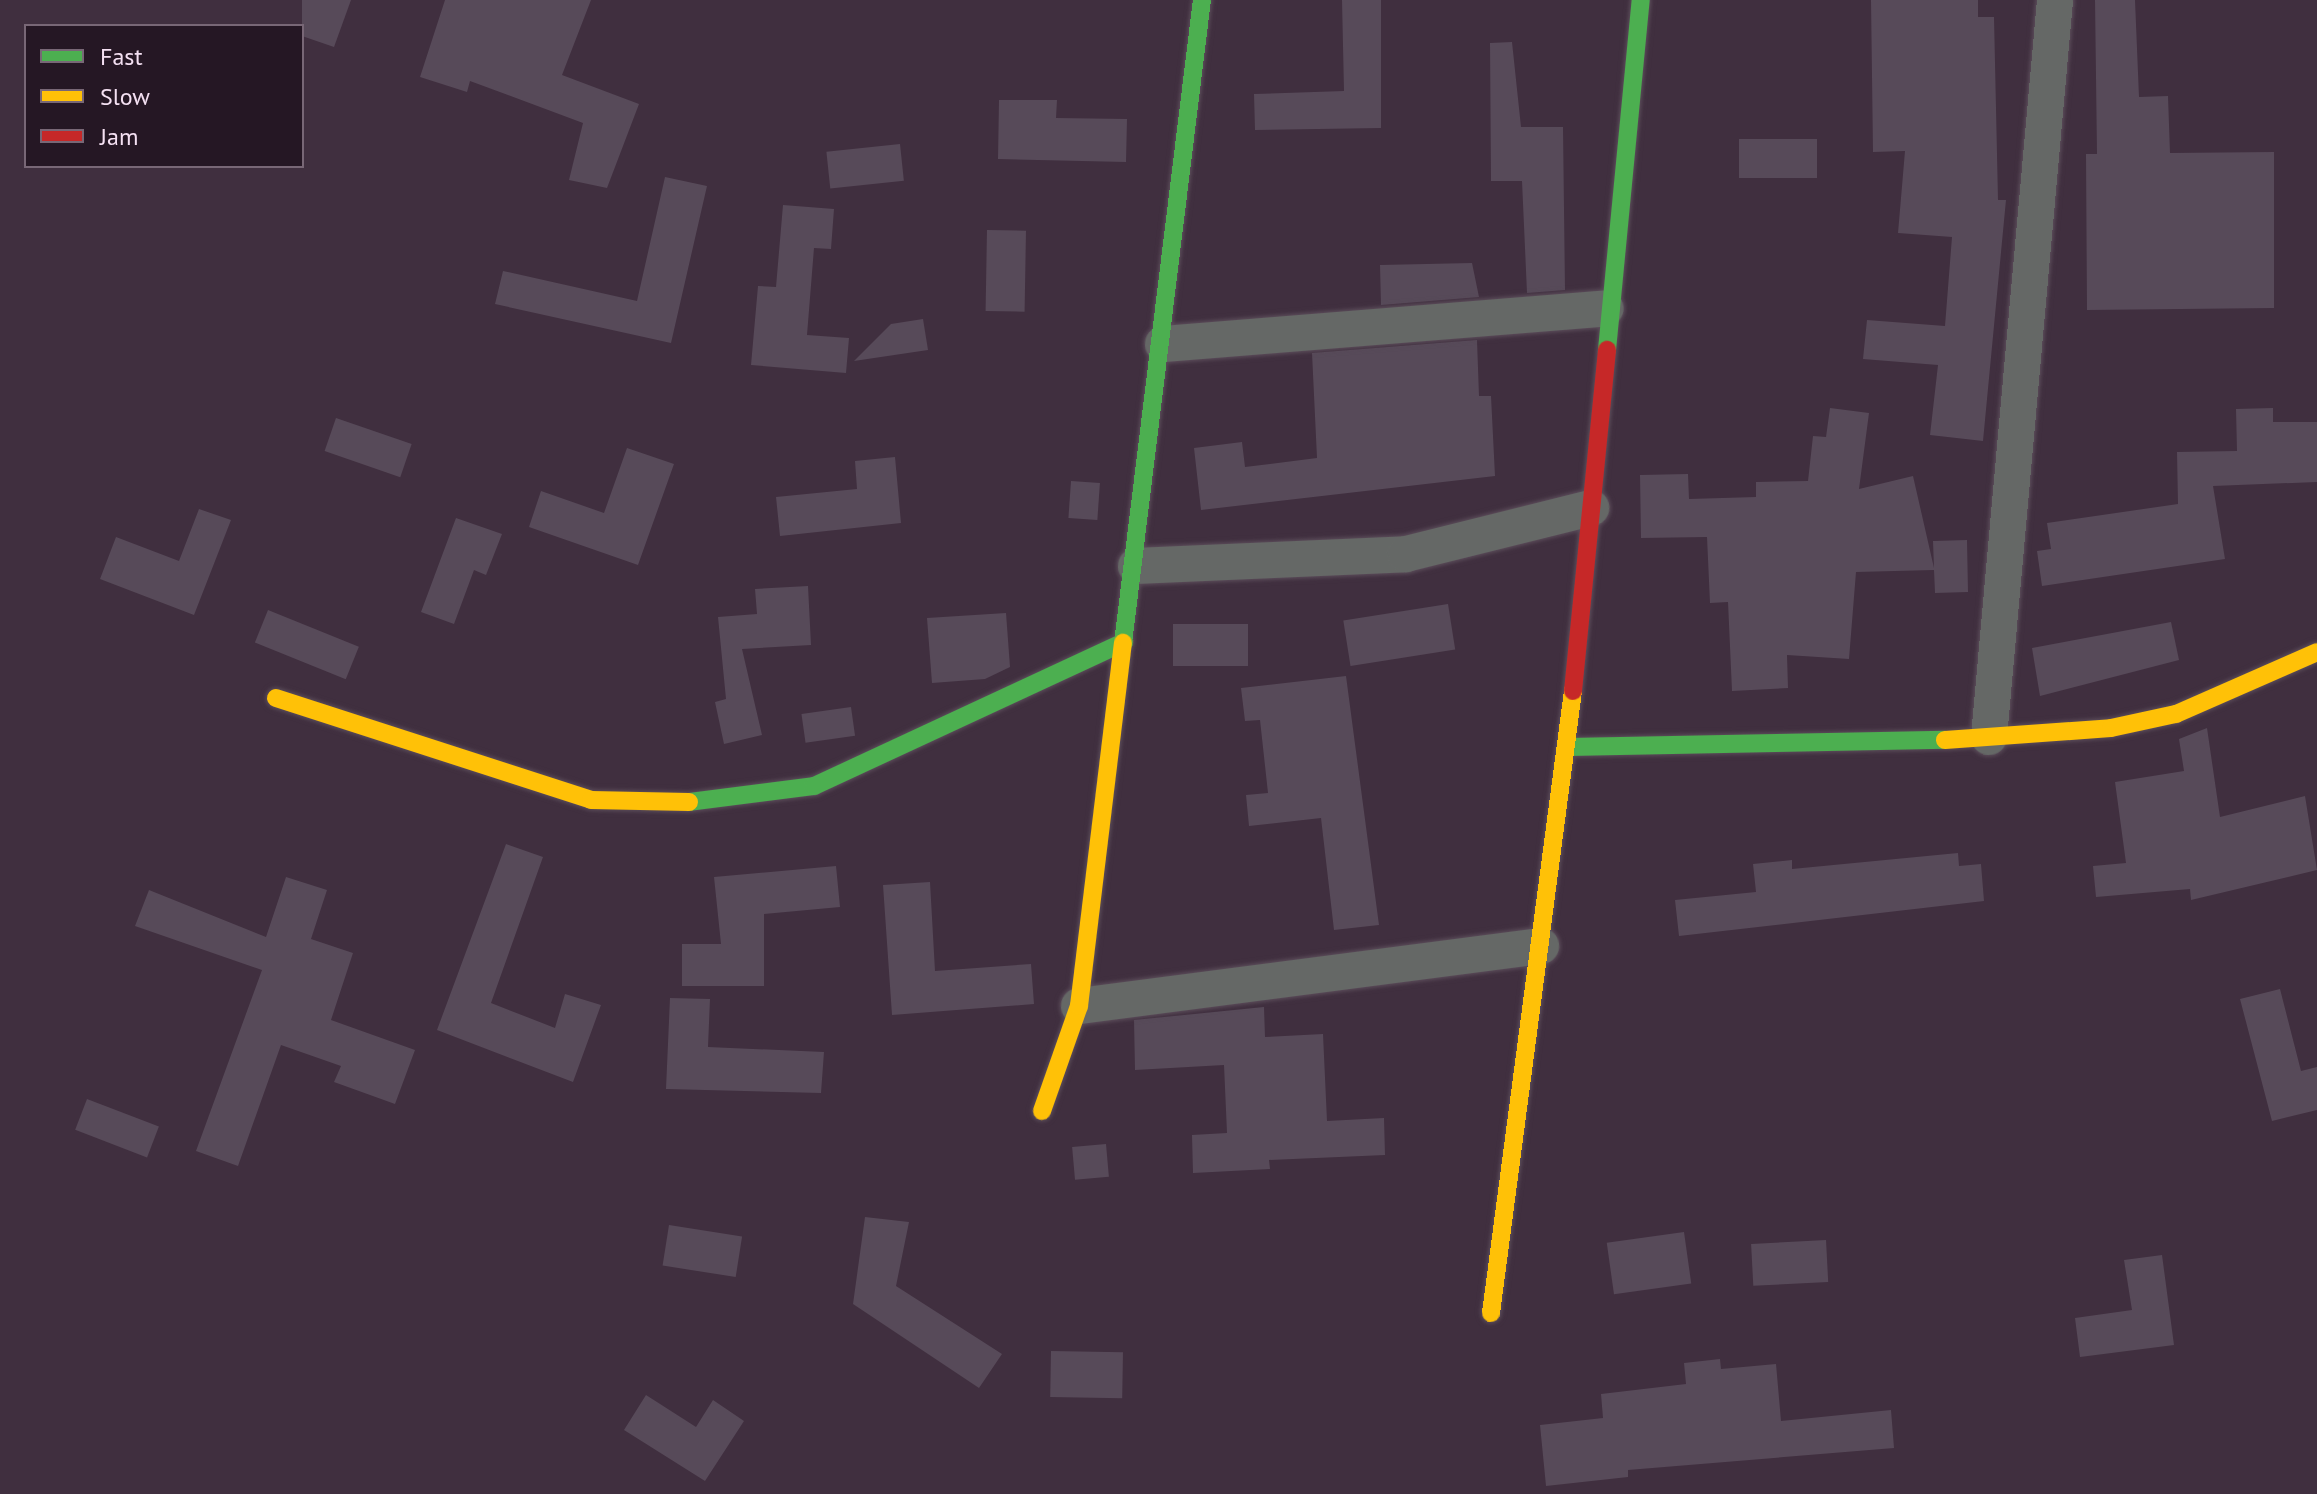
<!DOCTYPE html>
<style>
body{margin:0}
#map{position:relative;width:2317px;height:1494px;overflow:hidden;background:#402f3f;font-family:"PT Sans",sans-serif}
div>[style]{position:absolute}
[style*='--x']{left:calc(var(--x)*1px);top:calc(var(--y)*1px);width:calc(var(--w)*1px);rotate:calc(var(--a)*1deg)}
.building>*{inset:0;background:#574a59;transform-origin:0 0}
.roads{filter:drop-shadow(0 0 2px #5b4d5a) drop-shadow(0 0 2px #5b4d5a)}
.street>*{height:36px;margin:-18px;padding:0 18px;transform-origin:18px;border-radius:18px;background:#656866}
.fast>*{height:18px;margin:-9px;padding:0 9px;transform-origin:9px;border-radius:9px;background:#4caf50}
.slow>*{height:18px;margin:-9px;padding:0 9px;transform-origin:9px;border-radius:9px;background:#ffc107}
.jam>*{height:18px;margin:-9px;padding:0 9px;transform-origin:9px;border-radius:9px;background:#c62828}
span{translate:-50% -50%;white-space:nowrap;text-align:center;line-height:1.15;-webkit-text-stroke:6px #251724;paint-order:stroke}
.legend{position:absolute;left:24px;top:24px;width:280px;height:144px;box-sizing:border-box;background:#251724;border:2px solid #786776;margin:0;padding:10px 14px;list-style:none;font-size:24px;color:#f4e0f2}
.legend li{display:flex;align-items:center;gap:16px;height:40px}
.legend b{width:40px;border:2px solid #786776}
</style>
<div id="map">
<div class="building">
<div style="clip-path:polygon(302px 0,351px 0,334px 47px,302px 36px)"></div>
<div style="clip-path:polygon(445px 0,591px 0,562px 75px,639px 104px,607px 188px,569px 180px,583px 123px,470px 81px,467px 92px,420px 77px)"></div>
<div style="clip-path:polygon(1342px 0,1381px 0,1381px 128px,1255px 130px,1254px 94px,1344px 91px)"></div>
<div style="clip-path:polygon(1871px 0,1978px 0,1978px 17px,1994px 17px,1998px 200px,2006px 200px,1983px 441px,1930px 435px,1938px 365px,1863px 359px,1867px 320px,1945px 326px,1952px 237px,1898px 233px,1905px 151px,1873px 152px)"></div>
<div style="clip-path:polygon(2095px 0,2135px 0,2139px 97px,2168px 96px,2170px 153px,2274px 152px,2274px 308px,2087px 310px,2086px 154px,2097px 154px)"></div>
<div style="clip-path:polygon(1512px 42px,1521px 127px,1563px 127px,1565px 290px,1527px 293px,1522px 181px,1491px 181px,1490px 43px)"></div>
<div style="clip-path:polygon(999px 100px,1057px 100px,1056px 118px,1127px 119px,1126px 162px,998px 159px)"></div>
<div style="left:1817px;top:139px;width:39px;height:78px;rotate:90deg"></div>
<div style="left:900px;top:144px;width:37px;height:74px;rotate:84deg"></div>
<div style="clip-path:polygon(665px 177px,707px 186px,671px 343px,495px 304px,503px 271px,637px 301px)"></div>
<div style="clip-path:polygon(783px 205px,834px 209px,831px 249px,814px 248px,807px 335px,849px 338px,846px 373px,751px 365px,758px 286px,776px 287px)"></div>
<div style="left:987px;top:230px;width:39px;height:81px;rotate:1deg"></div>
<div style="clip-path:polygon(1472px 263px,1479px 297px,1381px 305px,1380px 265px)"></div>
<div style="clip-path:polygon(923px 319px,928px 350px,854px 361px,891px 324px)"></div>
<div style="clip-path:polygon(1477px 340px,1479px 396px,1491px 396px,1495px 476px,1201px 510px,1194px 448px,1242px 442px,1245px 467px,1317px 458px,1312px 353px)"></div>
<div style="clip-path:polygon(1830px 408px,1869px 413px,1859px 489px,1913px 476px,1934px 568px,1933px 541px,1967px 540px,1968px 592px,1935px 593px,1934px 570px,1856px 572px,1849px 659px,1787px 655px,1788px 688px,1732px 691px,1728px 602px,1710px 603px,1707px 537px,1641px 538px,1640px 475px,1688px 474px,1689px 499px,1756px 497px,1756px 482px,1808px 481px,1813px 436px,1826px 437px)"></div>
<div style="clip-path:polygon(2273px 408px,2273px 422px,2317px 422px,2317px 482px,2213px 486px,2225px 559px,2042px 586px,2037px 551px,2051px 549px,2047px 523px,2178px 504px,2177px 452px,2237px 451px,2236px 409px)"></div>
<div style="left:336px;top:418px;width:80px;height:35px;rotate:19deg"></div>
<div style="clip-path:polygon(627px 448px,674px 464px,638px 565px,529px 527px,541px 491px,604px 513px)"></div>
<div style="clip-path:polygon(895px 457px,901px 523px,780px 536px,776px 497px,857px 489px,855px 461px)"></div>
<div style="left:1071px;top:481px;width:29px;height:37px;rotate:4deg"></div>
<div style="clip-path:polygon(199px 509px,231px 520px,194px 615px,100px 579px,116px 537px,179px 561px)"></div>
<div style="clip-path:polygon(456px 518px,502px 534px,486px 575px,474px 570px,454px 624px,421px 612px)"></div>
<div style="clip-path:polygon(808px 586px,811px 645px,742px 649px,762px 735px,724px 744px,715px 702px,726px 699px,718px 617px,757px 614px,755px 589px)"></div>
<div style="left:1448px;top:604px;width:46px;height:106px;rotate:81deg"></div>
<div style="left:268px;top:610px;width:98px;height:35px;rotate:22deg"></div>
<div style="clip-path:polygon(1006px 613px,1010px 667px,985px 679px,932px 683px,927px 618px)"></div>
<div style="clip-path:polygon(2171px 622px,2179px 660px,2040px 696px,2032px 648px)"></div>
<div style="left:1173px;top:624px;width:75px;height:42px"></div>
<div style="clip-path:polygon(1346px 676px,1379px 925px,1334px 930px,1321px 818px,1249px 826px,1246px 795px,1268px 793px,1260px 720px,1245px 721px,1241px 688px)"></div>
<div style="left:851px;top:707px;width:29px;height:50px;rotate:82deg"></div>
<div style="clip-path:polygon(2207px 728px,2220px 817px,2305px 796px,2317px 870px,2191px 900px,2190px 889px,2096px 897px,2093px 866px,2126px 863px,2115px 782px,2184px 771px,2179px 739px)"></div>
<div style="clip-path:polygon(506px 844px,543px 857px,491px 1003px,555px 1028px,565px 994px,601px 1005px,573px 1082px,437px 1030px)"></div>
<div style="clip-path:polygon(1958px 853px,1959px 866px,1981px 864px,1984px 901px,1679px 936px,1675px 900px,1756px 892px,1753px 864px,1792px 860px,1792px 869px)"></div>
<div style="clip-path:polygon(836px 866px,840px 907px,764px 914px,764px 986px,682px 986px,682px 944px,721px 944px,714px 877px)"></div>
<div style="clip-path:polygon(286px 877px,327px 890px,311px 939px,353px 953px,331px 1020px,415px 1050px,395px 1104px,334px 1082px,341px 1066px,281px 1045px,238px 1166px,196px 1151px,262px 970px,135px 926px,149px 890px,266px 937px)"></div>
<div style="clip-path:polygon(930px 882px,935px 971px,1031px 964px,1034px 1004px,892px 1015px,883px 885px)"></div>
<div style="clip-path:polygon(2280px 989px,2301px 1071px,2317px 1067px,2317px 1110px,2272px 1121px,2240px 999px)"></div>
<div style="clip-path:polygon(670px 998px,710px 999px,708px 1047px,824px 1052px,821px 1093px,666px 1089px)"></div>
<div style="clip-path:polygon(1264px 1007px,1265px 1037px,1323px 1034px,1327px 1121px,1384px 1118px,1385px 1155px,1269px 1160px,1270px 1169px,1193px 1173px,1192px 1135px,1227px 1133px,1224px 1065px,1135px 1070px,1134px 1020px)"></div>
<div style="left:87px;top:1099px;width:77px;height:33px;rotate:21deg"></div>
<div style="left:1106px;top:1144px;width:33px;height:34px;rotate:85deg"></div>
<div style="clip-path:polygon(865px 1217px,909px 1222px,896px 1286px,1002px 1354px,979px 1388px,853px 1304px)"></div>
<div style="left:669px;top:1225px;width:74px;height:41px;rotate:9deg"></div>
<div style="left:1684px;top:1232px;width:52px;height:78px;rotate:82deg"></div>
<div style="left:1826px;top:1240px;width:42px;height:75px;rotate:87deg"></div>
<div style="clip-path:polygon(2162px 1255px,2174px 1345px,2080px 1357px,2075px 1318px,2132px 1310px,2124px 1260px)"></div>
<div style="left:1051px;top:1351px;width:72px;height:46px;rotate:1deg"></div>
<div style="clip-path:polygon(1720px 1359px,1721px 1369px,1776px 1364px,1781px 1421px,1891px 1410px,1894px 1448px,1628px 1470px,1628px 1477px,1546px 1486px,1540px 1425px,1603px 1418px,1601px 1394px,1686px 1384px,1684px 1363px)"></div>
<div style="clip-path:polygon(646px 1395px,696px 1427px,713px 1400px,744px 1421px,705px 1481px,624px 1430px)"></div>
</div>
<div class="roads">
<div class="street">
<div style="--x:1163;--y:344;--w:444;--a:-4.6"></div>
<div style="--x:1136;--y:566;--w:270;--a:-2.5"></div>
<div style="--x:1406;--y:554;--w:191;--a:-14"></div>
<div style="--x:1989;--y:737;--w:740;--a:-84.88"></div>
<div style="--x:1079;--y:1006;--w:466;--a:-7.4"></div>
</div>
<div class="fast">
<div style="--x:1607;--y:350;--w:352;--a:-84.5"></div>
<div style="--x:1123;--y:643;--w:648;--a:-83"></div>
<div style="--x:1568;--y:747;--w:377;--a:-1.1"></div>
<div style="--x:689;--y:802;--w:126;--a:-7.3"></div>
<div style="--x:814;--y:786;--w:342;--a:-24.9"></div>
</div>
<div class="slow">
<div style="--x:276;--y:698;--w:331;--a:17.9"></div>
<div style="--x:591;--y:800;--w:98;--a:1.2"></div>
<div style="--x:1945;--y:740;--w:166;--a:-4.1"></div>
<div style="--x:2111;--y:728;--w:66;--a:-12.2"></div>
<div style="--x:2176;--y:714;--w:154;--a:-23.7"></div>
<div style="--x:1042;--y:1111;--w:111;--a:-70.6"></div>
<div style="--x:1079;--y:1006;--w:366;--a:-83.1"></div>
<div style="--x:1491;--y:1313;--w:627;--a:-82.49"></div>
</div>
<div class="jam">
<div style="--x:1573;--y:691;--w:343;--a:-84.3"></div>
</div>
</div>
<ul class="legend">
<li><b style="height:10px;background:#4caf50"></b>Fast</li>
<li><b style="height:10px;background:#ffc107"></b>Slow</li>
<li><b style="height:10px;background:#c62828"></b>Jam</li>
</ul>
</div>
